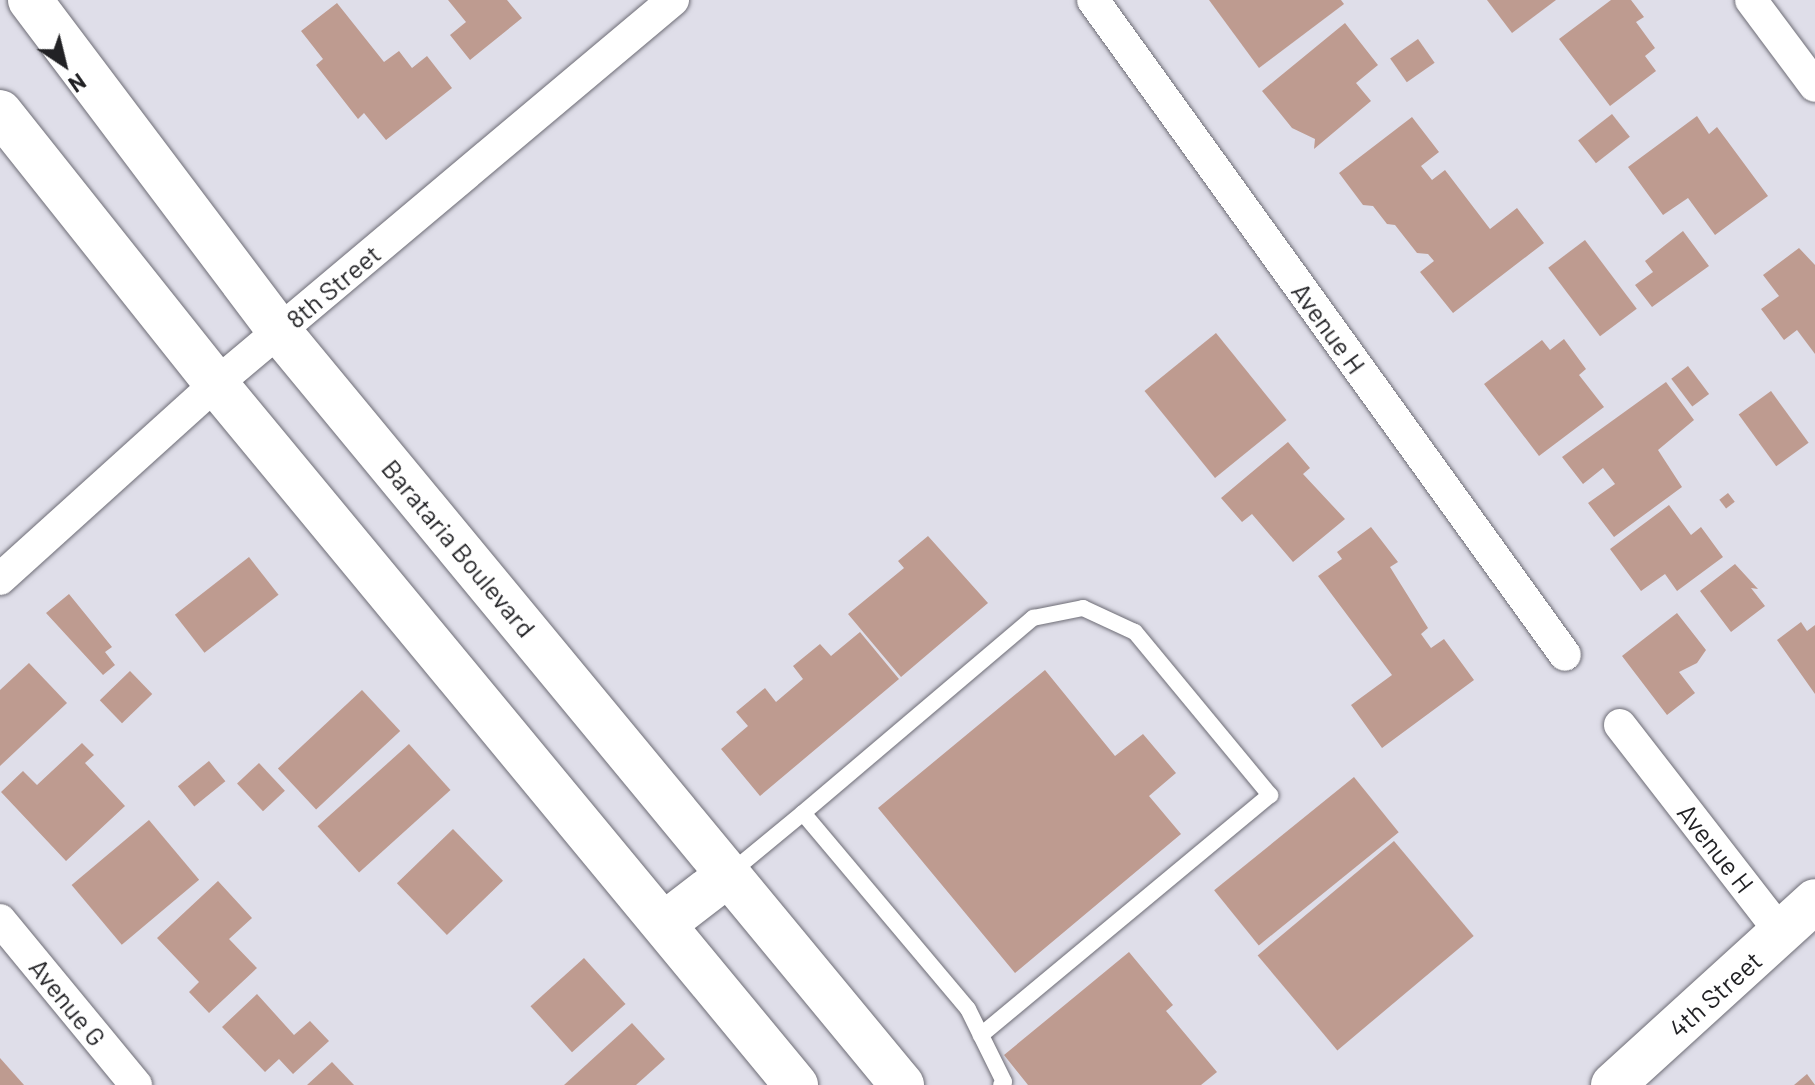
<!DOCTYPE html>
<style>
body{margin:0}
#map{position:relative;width:1815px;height:1085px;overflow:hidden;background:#dfdee9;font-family:Barlow,sans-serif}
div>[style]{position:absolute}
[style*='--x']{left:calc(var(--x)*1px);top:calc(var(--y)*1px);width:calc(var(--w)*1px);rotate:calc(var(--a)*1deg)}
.building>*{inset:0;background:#be9b90;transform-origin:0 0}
.roads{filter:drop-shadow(0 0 2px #6e6d76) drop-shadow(0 0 2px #6e6d76)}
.service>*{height:16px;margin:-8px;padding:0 8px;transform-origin:8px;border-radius:8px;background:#fff}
.minor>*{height:32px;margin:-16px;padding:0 16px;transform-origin:16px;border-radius:16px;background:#fff}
.secondary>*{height:44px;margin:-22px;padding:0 22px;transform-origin:22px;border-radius:22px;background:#fff}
span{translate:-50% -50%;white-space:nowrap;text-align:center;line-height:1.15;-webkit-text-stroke:8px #fff;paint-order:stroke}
.street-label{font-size:26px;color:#222225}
.north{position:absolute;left:24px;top:24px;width:80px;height:80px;-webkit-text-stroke:6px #fff;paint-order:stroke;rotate:145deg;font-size:22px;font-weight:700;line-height:32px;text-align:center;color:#222225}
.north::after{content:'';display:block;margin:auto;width:28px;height:36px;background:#222225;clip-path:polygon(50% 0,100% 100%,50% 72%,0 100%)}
</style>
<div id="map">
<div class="building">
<div style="clip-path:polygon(448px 0,507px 0,522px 18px,470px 60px,450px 35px,466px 22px)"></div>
<div style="clip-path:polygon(1209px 0,1341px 0,1344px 4px,1259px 68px)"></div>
<div style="clip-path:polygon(1487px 0,1556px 0,1512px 33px)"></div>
<div style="clip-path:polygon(1611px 0,1631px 0,1644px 17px,1636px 22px,1655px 48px,1645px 56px,1656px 71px,1610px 106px,1559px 39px)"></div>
<div style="clip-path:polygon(337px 3px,384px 62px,399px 51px,412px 68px,427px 56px,452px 88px,386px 140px,364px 113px,358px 119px,316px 65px,323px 59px,301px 31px)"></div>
<div style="clip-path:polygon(1345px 23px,1378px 65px,1356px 83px,1371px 101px,1314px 149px,1315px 139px,1292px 128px,1262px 91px)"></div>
<div style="left:1418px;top:39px;width:29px;height:34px;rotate:55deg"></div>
<div style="left:1612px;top:114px;width:29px;height:43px;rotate:52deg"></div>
<div style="clip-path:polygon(1697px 116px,1709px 134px,1717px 127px,1768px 196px,1715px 235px,1688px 198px,1663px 215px,1628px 167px)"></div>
<div style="clip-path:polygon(1412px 117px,1439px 152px,1421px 166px,1432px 180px,1445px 170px,1490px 229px,1517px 208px,1544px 243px,1453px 313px,1420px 272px,1434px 261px,1428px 254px,1417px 253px,1395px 225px,1387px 224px,1373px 206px,1363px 205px,1339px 173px)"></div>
<div style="clip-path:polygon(1683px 231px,1709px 266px,1652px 307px,1635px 285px,1653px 272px,1645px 261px)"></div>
<div style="left:1585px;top:240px;width:86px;height:46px;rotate:53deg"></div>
<div style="clip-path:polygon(1799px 248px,1815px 265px,1815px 354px,1797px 330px,1784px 340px,1761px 309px,1779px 296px,1763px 275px)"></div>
<div style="left:1216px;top:333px;width:112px;height:92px;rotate:51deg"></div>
<div style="clip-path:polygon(1564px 339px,1586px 369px,1579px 375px,1604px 407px,1539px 456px,1484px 384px,1542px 340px,1550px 350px)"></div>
<div style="left:1688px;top:366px;width:35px;height:21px;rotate:53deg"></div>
<div style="clip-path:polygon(1666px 382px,1694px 420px,1658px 450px,1682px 487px,1614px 537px,1588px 503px,1615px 484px,1603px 468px,1583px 484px,1562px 457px)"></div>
<div style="left:1771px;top:391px;width:64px;height:40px;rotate:54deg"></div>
<div style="clip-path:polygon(1288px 442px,1310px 468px,1303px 474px,1345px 519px,1293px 562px,1252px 514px,1242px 522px,1221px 498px)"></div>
<div style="left:1728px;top:493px;width:11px;height:11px;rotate:52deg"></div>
<div style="clip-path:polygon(1669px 505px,1691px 535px,1701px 527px,1723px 557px,1677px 591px,1665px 574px,1641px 591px,1610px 549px)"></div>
<div style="clip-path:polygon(1371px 527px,1398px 562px,1390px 567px,1428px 628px,1421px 634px,1431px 648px,1444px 639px,1474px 680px,1382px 748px,1351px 705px,1392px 675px,1318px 576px,1342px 559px,1337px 552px)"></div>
<div style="clip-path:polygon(928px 536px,988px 603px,901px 677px,848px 614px,904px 568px,898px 561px)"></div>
<div style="left:249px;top:557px;width:48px;height:94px;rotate:52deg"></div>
<div style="clip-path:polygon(1735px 564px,1758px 589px,1751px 588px,1765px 606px,1731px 632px,1700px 591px)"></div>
<div style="clip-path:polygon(69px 594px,112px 647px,105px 652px,115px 665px,103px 675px,46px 613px)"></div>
<div style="clip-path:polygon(1677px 613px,1706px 650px,1697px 663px,1679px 672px,1695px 693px,1667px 715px,1622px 656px)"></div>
<div style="clip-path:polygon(1801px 622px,1807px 631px,1815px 625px,1815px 694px,1777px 640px)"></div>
<div style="clip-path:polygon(860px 632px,899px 679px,760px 796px,721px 749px,748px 726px,736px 712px,765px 688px,776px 702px,803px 679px,793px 666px,820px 644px,831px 656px)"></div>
<div style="clip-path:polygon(29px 663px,67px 703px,0 766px,0 690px)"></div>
<div style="clip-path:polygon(1045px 670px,1115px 756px,1143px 734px,1176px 773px,1149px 796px,1181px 834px,1015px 973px,878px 808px)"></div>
<div style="left:130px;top:671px;width:32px;height:42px;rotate:46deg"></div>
<div style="left:362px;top:690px;width:56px;height:115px;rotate:47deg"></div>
<div style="clip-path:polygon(82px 743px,94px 755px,85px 763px,125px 806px,66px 861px,1px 792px,23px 771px,37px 785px)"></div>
<div style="left:409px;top:744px;width:62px;height:123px;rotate:48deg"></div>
<div style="left:209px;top:761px;width:26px;height:40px;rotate:51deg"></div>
<div style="left:259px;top:763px;width:38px;height:30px;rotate:47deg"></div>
<div style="left:1354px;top:777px;width:71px;height:180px;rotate:51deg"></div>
<div style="left:149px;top:820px;width:78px;height:101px;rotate:50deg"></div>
<div style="left:453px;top:829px;width:72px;height:78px;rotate:46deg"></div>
<div style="left:1394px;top:841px;width:124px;height:178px;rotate:50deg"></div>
<div style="clip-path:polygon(218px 881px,252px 918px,229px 939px,257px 968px,209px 1013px,189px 992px,199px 982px,157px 938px)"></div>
<div style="clip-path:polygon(1129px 952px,1173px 1005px,1166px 1011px,1217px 1072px,1201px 1085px,1028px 1085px,1004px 1055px)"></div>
<div style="left:584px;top:958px;width:62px;height:72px;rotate:48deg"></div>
<div style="clip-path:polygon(257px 994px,294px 1035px,310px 1021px,329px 1041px,293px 1074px,279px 1059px,265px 1072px,222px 1027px)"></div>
<div style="clip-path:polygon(632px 1023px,665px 1059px,636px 1085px,564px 1085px)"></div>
<div style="clip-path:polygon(0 1058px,24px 1085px,0 1085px)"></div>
<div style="clip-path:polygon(332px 1062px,354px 1085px,307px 1085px)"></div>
<div style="clip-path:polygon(1807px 1074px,1815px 1085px,1794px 1085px)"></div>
</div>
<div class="roads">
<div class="service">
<div style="--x:803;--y:813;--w:302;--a:-40.3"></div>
<div style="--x:1033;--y:618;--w:51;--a:-11.3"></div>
<div style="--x:1083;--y:608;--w:57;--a:24.8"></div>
<div style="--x:1135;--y:632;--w:212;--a:50.4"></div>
<div style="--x:1270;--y:795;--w:376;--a:140.3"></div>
<div style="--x:729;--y:874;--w:96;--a:-39.5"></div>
<div style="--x:803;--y:813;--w:256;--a:49.9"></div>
<div style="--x:968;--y:1009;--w:81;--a:63.7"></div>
<div style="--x:1004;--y:1082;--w:4;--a:135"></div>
</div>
<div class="minor">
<div style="--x:1093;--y:0;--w:807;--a:54.22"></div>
<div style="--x:1751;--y:0;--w:107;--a:53.3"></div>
<div style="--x:0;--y:579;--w:291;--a:-42.1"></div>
<div style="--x:216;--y:384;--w:597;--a:-40.04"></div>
<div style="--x:1620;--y:725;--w:264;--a:52.2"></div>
<div style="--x:0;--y:920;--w:214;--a:50.5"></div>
</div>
<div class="secondary">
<div style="--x:30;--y:0;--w:414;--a:53"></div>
<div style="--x:279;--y:331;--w:978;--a:50.43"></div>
<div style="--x:0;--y:112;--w:347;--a:51.5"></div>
<div style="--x:216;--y:384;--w:910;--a:50.4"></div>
<div style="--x:664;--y:924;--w:82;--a:-37.6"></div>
<div style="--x:1613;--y:1085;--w:273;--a:-42.3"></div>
</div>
</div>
<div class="street-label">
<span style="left:333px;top:286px;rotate:-40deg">8th Street</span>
<span style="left:1329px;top:328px;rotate:54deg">Avenue H</span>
<span style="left:459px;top:548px;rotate:50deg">Barataria Boulevard</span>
<span style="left:1716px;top:848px;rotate:52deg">Avenue H</span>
<span style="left:1715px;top:994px;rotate:-42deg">4th Street</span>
<span style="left:68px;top:1002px;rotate:51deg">Avenue G</span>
</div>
<div class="north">N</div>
</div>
